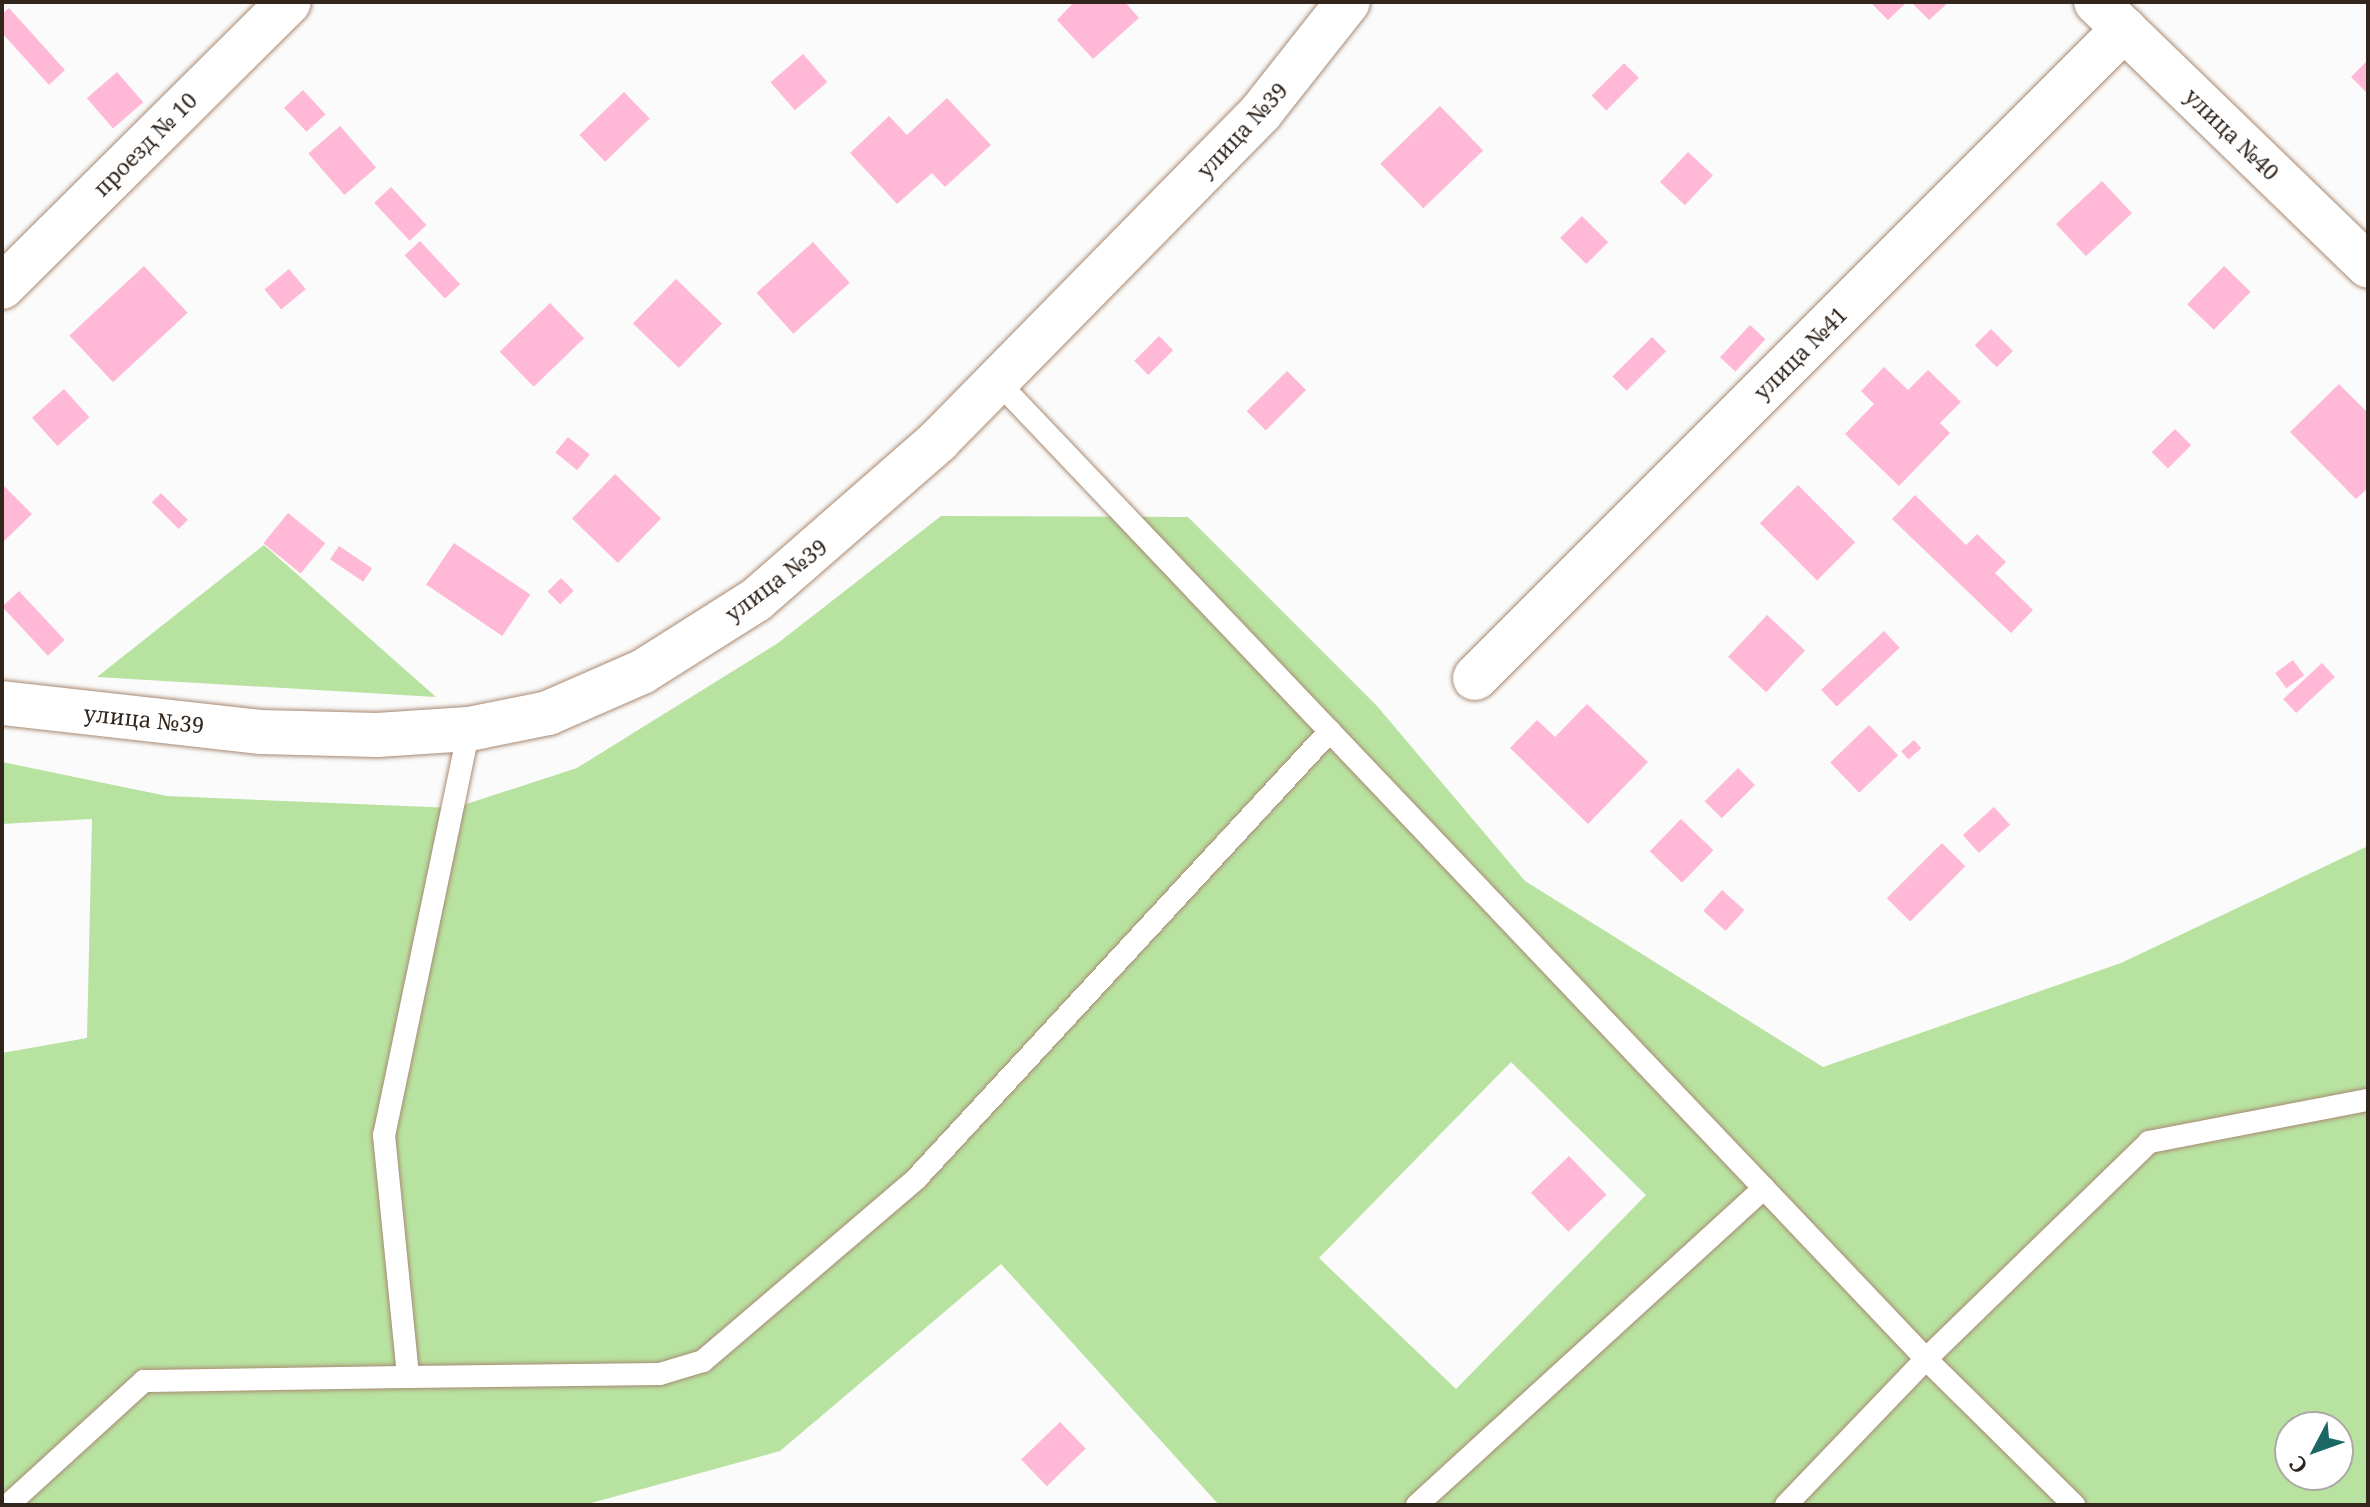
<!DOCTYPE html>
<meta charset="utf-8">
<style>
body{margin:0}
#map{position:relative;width:2370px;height:1507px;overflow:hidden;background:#fbfbfb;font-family:"Noto Serif",serif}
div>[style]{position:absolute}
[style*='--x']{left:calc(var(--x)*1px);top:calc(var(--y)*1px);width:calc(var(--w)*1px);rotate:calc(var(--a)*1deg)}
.green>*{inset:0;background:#b8e2a0}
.building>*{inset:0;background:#ffb9d7;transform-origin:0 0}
.roads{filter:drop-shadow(0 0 2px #a88a73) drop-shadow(0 0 2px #a88a73)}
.lane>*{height:22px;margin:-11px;padding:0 11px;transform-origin:11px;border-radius:11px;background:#fff}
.street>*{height:44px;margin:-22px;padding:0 22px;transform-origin:22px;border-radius:22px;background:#fff}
span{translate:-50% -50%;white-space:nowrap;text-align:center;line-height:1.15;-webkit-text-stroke:6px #fff;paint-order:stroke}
.street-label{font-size:22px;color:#31251c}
.frame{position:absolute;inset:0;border:4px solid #31251c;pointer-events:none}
.north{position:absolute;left:2274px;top:1411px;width:80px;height:80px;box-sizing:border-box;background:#fff;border:2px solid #ada8a4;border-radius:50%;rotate:229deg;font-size:22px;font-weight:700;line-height:32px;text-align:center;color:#31251c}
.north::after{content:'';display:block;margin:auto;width:28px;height:36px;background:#1b6763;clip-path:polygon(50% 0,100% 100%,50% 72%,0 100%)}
</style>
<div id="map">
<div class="green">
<div style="clip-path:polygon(evenodd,941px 516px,1188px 517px,1377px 706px,1525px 881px,1823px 1067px,2121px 963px,2368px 846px,2368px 1505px,1219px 1505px,1001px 1264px,780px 1451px,584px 1505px,2px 1505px,2px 1053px,87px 1038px,92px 819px,2px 824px,2px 762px,167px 796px,454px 808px,577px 768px,778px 643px,941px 516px,1511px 1062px,1646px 1195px,1456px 1389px,1319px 1258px,1511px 1062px,941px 516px,2290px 1427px,2338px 1427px,2338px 1475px,2290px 1475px,2290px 1427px)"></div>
<div style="clip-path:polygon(264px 545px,436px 697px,97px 677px)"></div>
</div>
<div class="building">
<div style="clip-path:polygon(1074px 2px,1125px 2px,1139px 18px,1093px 59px,1057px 20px)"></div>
<div style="clip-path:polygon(1870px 2px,1907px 2px,1888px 20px)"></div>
<div style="clip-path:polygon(1911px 2px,1949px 2px,1929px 20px)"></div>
<div style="clip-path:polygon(9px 8px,65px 70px,49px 85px,2px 33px,2px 14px)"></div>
<div style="left:803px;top:54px;width:37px;height:43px;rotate:49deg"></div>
<div style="clip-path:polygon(2368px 60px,2368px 94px,2351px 77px)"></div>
<div style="left:1624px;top:63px;width:21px;height:46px;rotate:45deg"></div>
<div style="left:117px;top:72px;width:40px;height:40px;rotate:49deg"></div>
<div style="left:303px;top:90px;width:33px;height:26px;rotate:47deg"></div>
<div style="left:624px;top:92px;width:37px;height:62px;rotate:46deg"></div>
<div style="clip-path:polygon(947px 98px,991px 145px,945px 187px,932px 173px,897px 204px,850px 153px,889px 116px,907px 135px)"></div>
<div style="left:1440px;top:106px;width:62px;height:83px;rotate:46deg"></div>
<div style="left:340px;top:126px;width:55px;height:42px;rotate:49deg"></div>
<div style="left:1688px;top:152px;width:34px;height:41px;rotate:43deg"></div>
<div style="left:2102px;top:181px;width:44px;height:63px;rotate:47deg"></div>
<div style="left:391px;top:187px;width:52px;height:23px;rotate:47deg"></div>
<div style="left:1582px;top:216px;width:37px;height:31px;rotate:45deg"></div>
<div style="left:420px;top:241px;width:59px;height:21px;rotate:47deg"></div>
<div style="left:813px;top:242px;width:55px;height:76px;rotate:48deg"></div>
<div style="left:144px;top:266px;width:64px;height:102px;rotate:47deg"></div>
<div style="left:2224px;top:266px;width:37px;height:53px;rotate:44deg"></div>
<div style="left:289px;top:269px;width:26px;height:32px;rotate:50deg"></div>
<div style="left:676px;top:279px;width:64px;height:62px;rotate:44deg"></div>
<div style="left:550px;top:303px;width:49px;height:70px;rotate:46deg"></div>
<div style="left:1750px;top:325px;width:21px;height:44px;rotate:43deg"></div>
<div style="left:1991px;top:329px;width:31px;height:23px;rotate:45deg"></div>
<div style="left:1159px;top:336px;width:20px;height:35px;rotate:45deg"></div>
<div style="left:1652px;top:337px;width:20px;height:56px;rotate:45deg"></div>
<div style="clip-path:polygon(1884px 367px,1908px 390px,1928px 370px,1961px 402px,1940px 423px,1950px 433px,1899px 486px,1845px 434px,1874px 404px,1861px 391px)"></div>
<div style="left:1287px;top:371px;width:27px;height:57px;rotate:45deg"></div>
<div style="clip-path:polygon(2339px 384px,2368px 413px,2368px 488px,2356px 499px,2290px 432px)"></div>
<div style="left:64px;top:389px;width:38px;height:43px;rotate:48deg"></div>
<div style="left:2175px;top:429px;width:23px;height:33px;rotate:45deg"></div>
<div style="left:568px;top:437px;width:28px;height:20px;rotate:39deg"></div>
<div style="left:615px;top:474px;width:64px;height:62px;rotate:44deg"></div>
<div style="clip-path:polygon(2px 484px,32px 514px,2px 543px)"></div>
<div style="left:1798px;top:485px;width:81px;height:54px;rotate:45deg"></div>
<div style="left:161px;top:493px;width:38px;height:13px;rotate:45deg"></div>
<div style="clip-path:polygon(1915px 495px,1966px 545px,1977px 534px,2006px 562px,1995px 573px,2033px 610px,2011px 633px,1892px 519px)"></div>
<div style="left:288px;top:513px;width:48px;height:39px;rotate:39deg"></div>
<div style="left:454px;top:543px;width:92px;height:50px;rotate:34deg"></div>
<div style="left:339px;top:546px;width:40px;height:16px;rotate:34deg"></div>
<div style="left:561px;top:578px;width:18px;height:19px;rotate:45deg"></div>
<div style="left:19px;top:591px;width:67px;height:23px;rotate:47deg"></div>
<div style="left:1767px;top:615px;width:52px;height:57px;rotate:43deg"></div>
<div style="left:1884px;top:631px;width:23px;height:86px;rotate:47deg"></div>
<div style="left:2293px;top:660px;width:19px;height:22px;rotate:54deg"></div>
<div style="left:2322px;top:663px;width:19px;height:53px;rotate:47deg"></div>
<div style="clip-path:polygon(1587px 704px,1648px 762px,1588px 824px,1510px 748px,1537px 720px,1555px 737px)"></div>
<div style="left:1869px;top:725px;width:42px;height:54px;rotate:46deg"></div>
<div style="left:1914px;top:740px;width:11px;height:17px;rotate:49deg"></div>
<div style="left:1738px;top:768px;width:24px;height:47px;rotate:45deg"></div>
<div style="left:1994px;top:807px;width:24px;height:42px;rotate:48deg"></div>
<div style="left:1681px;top:819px;width:45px;height:45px;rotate:44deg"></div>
<div style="left:1942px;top:843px;width:33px;height:78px;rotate:45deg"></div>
<div style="left:1722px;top:890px;width:30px;height:28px;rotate:42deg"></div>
<div style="left:1569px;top:1156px;width:54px;height:53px;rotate:46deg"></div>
<div style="left:1060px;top:1422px;width:37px;height:54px;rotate:46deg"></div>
</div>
<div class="roads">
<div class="lane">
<div style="--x:998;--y:382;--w:1347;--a:46.47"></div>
<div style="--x:1926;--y:1359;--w:311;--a:-44.2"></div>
<div style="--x:2149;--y:1142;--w:223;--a:-10.9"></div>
<div style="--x:469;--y:729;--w:415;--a:101.8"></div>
<div style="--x:384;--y:1135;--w:243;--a:84.3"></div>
<div style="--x:408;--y:1377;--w:252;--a:-0.7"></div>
<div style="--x:660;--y:1374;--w:45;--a:-16.8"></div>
<div style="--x:703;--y:1361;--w:280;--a:-40.5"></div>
<div style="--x:916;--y:1179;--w:610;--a:-47.26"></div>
<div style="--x:8;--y:1505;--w:184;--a:-42.4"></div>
<div style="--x:144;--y:1381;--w:264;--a:-0.9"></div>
<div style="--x:1417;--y:1505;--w:470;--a:-42.4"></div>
<div style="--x:1786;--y:1505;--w:202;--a:-46.2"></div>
<div style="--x:1926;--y:1359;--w:208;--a:44.6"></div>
</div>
<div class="street">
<div style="--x:2096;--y:2;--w:379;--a:44.1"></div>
<div style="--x:2;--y:287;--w:404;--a:-44.8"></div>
<div style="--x:1475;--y:678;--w:918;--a:-45"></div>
<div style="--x:2;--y:703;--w:261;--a:6.4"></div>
<div style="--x:261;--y:732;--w:116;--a:1.5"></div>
<div style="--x:377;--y:735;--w:92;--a:-3.7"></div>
<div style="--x:469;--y:729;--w:81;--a:-11.4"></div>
<div style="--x:548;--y:713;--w:103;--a:-23.6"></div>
<div style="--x:642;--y:672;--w:135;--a:-32.3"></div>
<div style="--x:756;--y:600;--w:242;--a:-41.1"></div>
<div style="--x:938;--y:441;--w:461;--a:-45.5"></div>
<div style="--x:1261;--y:112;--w:140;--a:-51.7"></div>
</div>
</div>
<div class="street-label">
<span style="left:1242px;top:130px;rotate:-47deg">улица №39</span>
<span style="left:2232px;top:134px;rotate:44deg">улица №40</span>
<span style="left:145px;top:144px;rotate:-45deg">проезд № 10</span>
<span style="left:1800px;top:353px;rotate:-45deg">улица №41</span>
<span style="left:776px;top:580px;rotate:-37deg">улица №39</span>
<span style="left:144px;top:719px;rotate:6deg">улица №39</span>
</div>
<div class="frame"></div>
<div class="north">С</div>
</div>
